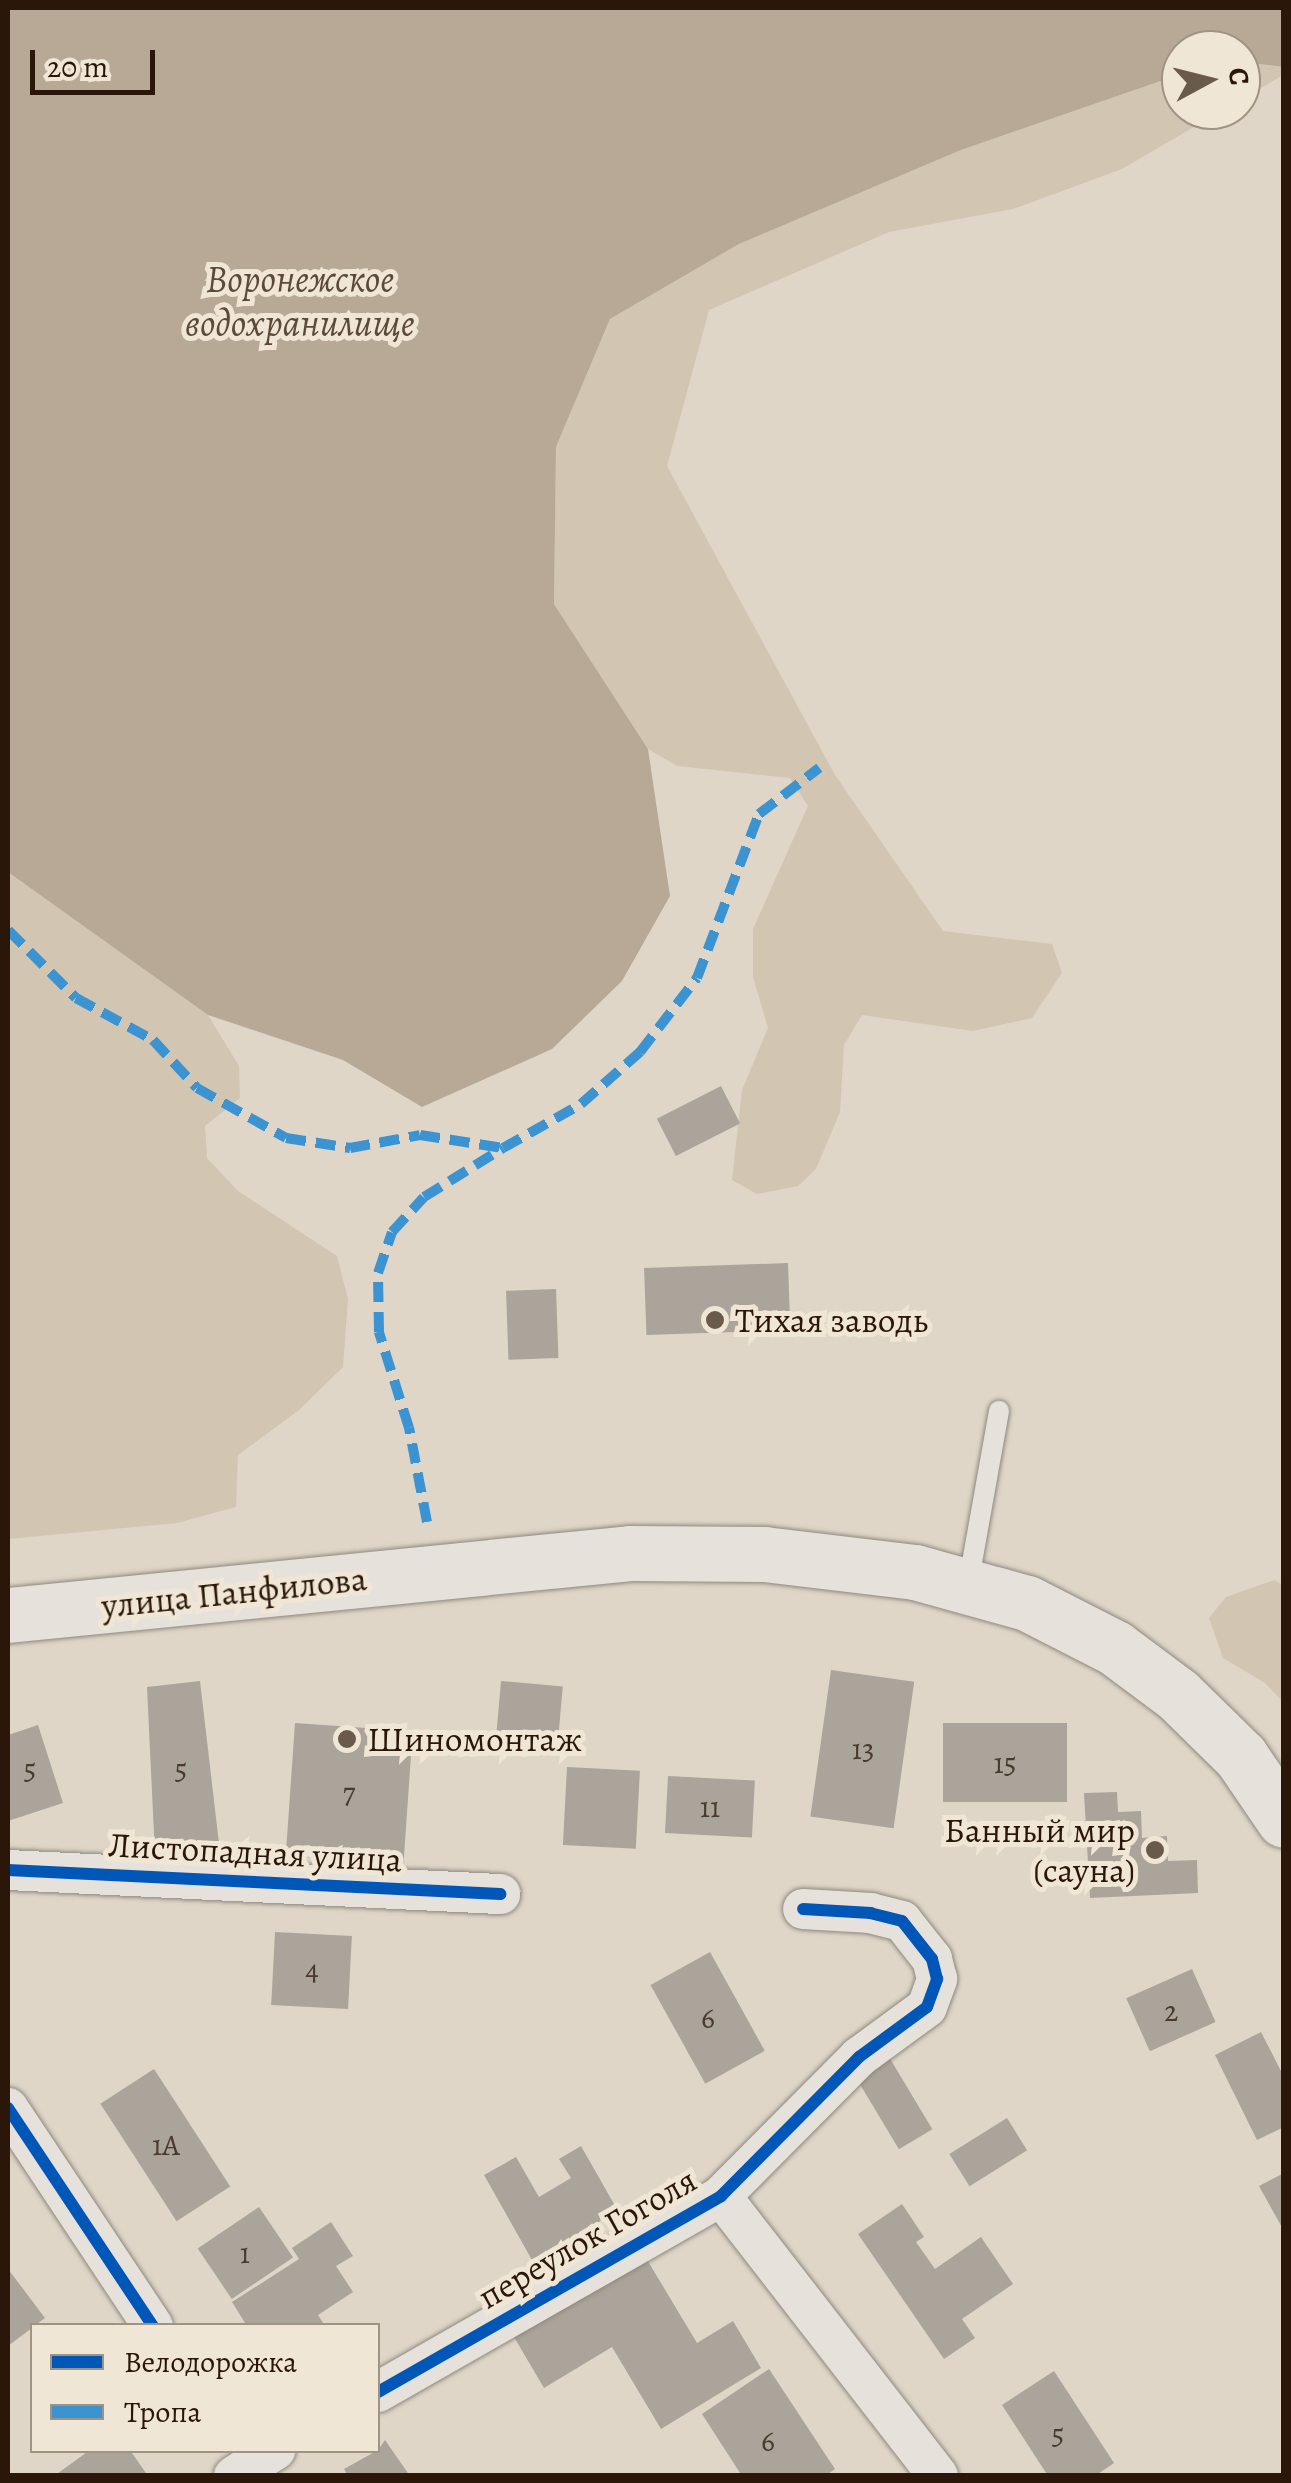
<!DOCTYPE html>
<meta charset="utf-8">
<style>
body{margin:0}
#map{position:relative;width:1291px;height:2483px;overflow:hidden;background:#dfd6c8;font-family:Alegreya,serif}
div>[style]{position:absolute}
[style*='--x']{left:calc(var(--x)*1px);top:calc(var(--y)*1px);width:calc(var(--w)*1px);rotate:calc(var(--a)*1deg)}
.green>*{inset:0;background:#d2c5b2}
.water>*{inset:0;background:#b8a996}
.building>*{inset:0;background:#aba49a;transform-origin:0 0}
.roads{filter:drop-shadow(0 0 2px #8f887e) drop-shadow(0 0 2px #8f887e)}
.service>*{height:20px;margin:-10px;padding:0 10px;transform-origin:10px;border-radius:10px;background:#e6e2db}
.minor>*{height:40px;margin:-20px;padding:0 20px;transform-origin:20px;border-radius:20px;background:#e6e2db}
.secondary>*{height:55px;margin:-27.5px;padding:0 27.5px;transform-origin:27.5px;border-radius:27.5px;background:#e6e2db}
.quiet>*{height:10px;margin-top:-5px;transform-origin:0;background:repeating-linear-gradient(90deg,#3c93d2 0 20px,transparent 0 30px)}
.cycleway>*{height:12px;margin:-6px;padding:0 6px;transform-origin:6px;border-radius:6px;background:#0057b8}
.dots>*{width:28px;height:28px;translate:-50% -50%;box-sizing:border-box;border:5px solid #f0e6d5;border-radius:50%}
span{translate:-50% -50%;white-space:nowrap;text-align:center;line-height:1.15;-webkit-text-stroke:10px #f0e6d5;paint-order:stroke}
.number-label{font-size:30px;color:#4a3a2d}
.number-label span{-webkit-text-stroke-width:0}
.poi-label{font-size:35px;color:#2a1709}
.left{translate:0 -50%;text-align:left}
.right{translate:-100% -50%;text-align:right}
.street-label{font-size:35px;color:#2a1709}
.water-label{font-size:38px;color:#5c4a39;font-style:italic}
.frame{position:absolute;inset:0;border:10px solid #2a1709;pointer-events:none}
.legend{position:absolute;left:30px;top:2323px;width:350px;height:130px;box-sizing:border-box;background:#f0e6d5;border:2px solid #a19383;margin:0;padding:12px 18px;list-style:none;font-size:30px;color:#2a1709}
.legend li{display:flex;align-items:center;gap:20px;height:50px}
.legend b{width:50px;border:2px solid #a19383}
.north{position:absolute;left:1161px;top:30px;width:100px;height:100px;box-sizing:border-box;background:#f0e6d5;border:2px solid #a19383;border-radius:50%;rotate:83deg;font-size:28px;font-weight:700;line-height:40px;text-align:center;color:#2a1709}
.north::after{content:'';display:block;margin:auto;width:35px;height:45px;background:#695a4c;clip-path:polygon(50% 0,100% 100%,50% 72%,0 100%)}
.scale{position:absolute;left:30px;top:50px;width:125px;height:45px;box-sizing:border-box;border:5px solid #2a1709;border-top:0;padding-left:12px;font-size:30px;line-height:35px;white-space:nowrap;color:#2a1709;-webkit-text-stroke:8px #f0e6d5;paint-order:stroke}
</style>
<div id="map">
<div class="green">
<div style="clip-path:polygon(1241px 62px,1283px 67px,1283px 75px,1241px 100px)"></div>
<div style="clip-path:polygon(1181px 74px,1181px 110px,1223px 110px,1122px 169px,1013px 209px,889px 232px,709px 310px,667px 466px,835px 775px,943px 931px,1052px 944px,1062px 973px,1032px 1018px,973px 1031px,862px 1015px,844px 1045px,840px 1112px,816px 1169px,798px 1186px,757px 1194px,732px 1180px,742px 1090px,768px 1028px,753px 977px,753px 929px,808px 806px,790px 778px,677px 766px,648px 749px,554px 604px,556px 447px,610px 319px,739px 244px,961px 150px)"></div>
<div style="clip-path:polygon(8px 872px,208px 1015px,239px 1066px,240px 1098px,205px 1126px,207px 1158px,238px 1191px,337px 1256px,348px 1299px,343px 1367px,299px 1410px,238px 1455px,236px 1507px,177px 1523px,8px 1539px)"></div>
<div style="clip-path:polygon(1274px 1580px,1283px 1585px,1283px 1702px,1265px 1683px,1223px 1658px,1209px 1618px,1226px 1597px)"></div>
</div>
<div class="water">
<div style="clip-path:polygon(8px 8px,1283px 8px,1284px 67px,1241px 62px,1241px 50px,1181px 50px,1181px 74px,961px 150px,739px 244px,610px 319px,556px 447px,554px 604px,648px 749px,670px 896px,622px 981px,552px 1049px,422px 1107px,343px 1060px,208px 1015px,8px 872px)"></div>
</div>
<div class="building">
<div style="left:721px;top:1086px;width:42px;height:72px;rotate:63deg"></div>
<div style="left:788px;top:1263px;width:67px;height:144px;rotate:88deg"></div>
<div style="left:556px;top:1289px;width:69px;height:50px;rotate:88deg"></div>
<div style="left:831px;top:1670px;width:84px;height:148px;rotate:8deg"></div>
<div style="clip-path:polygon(200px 1681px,220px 1852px,155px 1855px,147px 1687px)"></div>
<div style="left:501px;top:1681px;width:62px;height:62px;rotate:5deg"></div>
<div style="left:295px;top:1723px;width:118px;height:133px;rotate:4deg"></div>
<div style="left:1067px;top:1723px;width:79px;height:124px;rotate:90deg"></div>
<div style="clip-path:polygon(38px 1725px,63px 1803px,8px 1821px,8px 1735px)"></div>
<div style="left:567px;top:1767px;width:73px;height:78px;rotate:3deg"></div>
<div style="left:668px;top:1776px;width:87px;height:57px;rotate:3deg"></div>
<div style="clip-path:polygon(1117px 1792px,1118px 1812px,1141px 1811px,1142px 1838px,1167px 1836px,1168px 1861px,1197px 1860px,1198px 1893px,1090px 1898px,1084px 1793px)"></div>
<div style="left:275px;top:1932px;width:77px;height:73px;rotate:3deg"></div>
<div style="left:710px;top:1952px;width:113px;height:68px;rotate:61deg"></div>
<div style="left:1192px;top:1969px;width:58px;height:72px;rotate:66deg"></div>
<div style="clip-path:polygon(1261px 2032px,1284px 2077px,1284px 2127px,1257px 2140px,1215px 2055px)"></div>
<div style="left:886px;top:2052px;width:90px;height:39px;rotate:59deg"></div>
<div style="left:154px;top:2069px;width:140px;height:64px;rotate:57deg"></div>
<div style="left:1007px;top:2118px;width:38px;height:68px;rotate:58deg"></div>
<div style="clip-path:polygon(581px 2146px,618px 2211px,532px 2260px,484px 2175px,516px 2157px,539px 2197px,571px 2178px,559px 2159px)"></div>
<div style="clip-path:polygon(1284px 2173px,1284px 2231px,1259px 2186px)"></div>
<div style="clip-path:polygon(902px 2204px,924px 2237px,916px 2242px,935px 2269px,981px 2237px,1013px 2284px,962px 2319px,975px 2338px,944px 2359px,858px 2234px)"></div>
<div style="left:259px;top:2207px;width:61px;height:74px;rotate:56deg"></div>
<div style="clip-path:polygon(331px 2222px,353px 2256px,336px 2266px,353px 2292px,318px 2315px,325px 2326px,247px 2326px,232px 2302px,299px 2259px,292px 2248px)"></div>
<div style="clip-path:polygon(646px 2258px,697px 2343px,733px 2321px,761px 2368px,661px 2429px,612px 2347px,544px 2388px,514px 2337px)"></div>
<div style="clip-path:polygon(8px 2269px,45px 2318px,8px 2346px)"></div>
<div style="clip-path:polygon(769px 2369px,835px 2469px,825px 2476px,742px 2476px,702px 2414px)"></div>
<div style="clip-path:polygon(1054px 2371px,1114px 2463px,1095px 2476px,1048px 2476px,1002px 2405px)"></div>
<div style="clip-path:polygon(385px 2440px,410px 2476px,348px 2476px,344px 2469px,378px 2450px)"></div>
<div style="clip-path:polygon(90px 2450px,130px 2450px,148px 2476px,54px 2476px)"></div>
</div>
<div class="roads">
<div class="service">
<div style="--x:968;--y:1585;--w:177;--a:-79.9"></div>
</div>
<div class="minor">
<div style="--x:8;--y:1870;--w:493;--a:2.8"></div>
<div style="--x:8;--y:2108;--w:262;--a:56.4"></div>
<div style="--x:721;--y:2196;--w:354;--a:52.2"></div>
<div style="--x:378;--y:2392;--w:395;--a:-29.7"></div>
<div style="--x:721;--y:2196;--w:196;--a:-45.2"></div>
<div style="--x:859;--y:2057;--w:84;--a:-36.3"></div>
<div style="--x:927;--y:2007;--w:30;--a:-70"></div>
<div style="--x:937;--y:1979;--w:21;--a:-104"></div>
<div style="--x:932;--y:1959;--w:48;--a:-128.3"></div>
<div style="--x:902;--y:1921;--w:32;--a:-166"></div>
<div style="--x:871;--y:1913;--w:68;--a:-176.6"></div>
<div style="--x:234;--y:2476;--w:49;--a:-32.4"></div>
</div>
<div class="secondary">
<div style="--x:8;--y:1615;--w:625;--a:-5.69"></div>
<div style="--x:630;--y:1553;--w:134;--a:0.4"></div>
<div style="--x:764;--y:1554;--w:152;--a:6.8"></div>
<div style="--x:915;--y:1572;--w:116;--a:15.5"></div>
<div style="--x:1027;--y:1603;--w:99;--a:27.1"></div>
<div style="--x:1115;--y:1648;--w:79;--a:36.7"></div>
<div style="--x:1178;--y:1695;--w:88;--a:44.5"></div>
<div style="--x:1241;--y:1757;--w:76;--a:55.7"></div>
</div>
</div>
<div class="quiet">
<div style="--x:8;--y:930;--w:96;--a:45"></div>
<div style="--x:76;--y:998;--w:88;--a:28.6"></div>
<div style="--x:153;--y:1040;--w:65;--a:47.5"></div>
<div style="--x:197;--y:1088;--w:102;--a:29.3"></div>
<div style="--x:286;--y:1138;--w:65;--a:8.9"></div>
<div style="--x:350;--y:1148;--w:71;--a:-10.5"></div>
<div style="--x:420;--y:1135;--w:84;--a:8.9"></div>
<div style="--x:503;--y:1148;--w:90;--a:-29.4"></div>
<div style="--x:581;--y:1104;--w:79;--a:-41.4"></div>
<div style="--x:640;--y:1052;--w:93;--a:-52.4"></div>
<div style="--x:697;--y:978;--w:175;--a:-69.3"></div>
<div style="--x:759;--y:814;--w:76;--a:-37.5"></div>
<div style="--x:427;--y:1522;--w:96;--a:-100.8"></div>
<div style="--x:409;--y:1428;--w:101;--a:-107.4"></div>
<div style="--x:379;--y:1332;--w:59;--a:-91"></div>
<div style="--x:378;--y:1273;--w:43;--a:-71.1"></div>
<div style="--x:392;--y:1232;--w:47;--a:-47.6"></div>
<div style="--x:424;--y:1197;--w:93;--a:-31.8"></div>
</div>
<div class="cycleway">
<div style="--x:8;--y:1870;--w:493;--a:2.8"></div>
<div style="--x:8;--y:2108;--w:262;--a:56.4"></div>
<div style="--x:378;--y:2392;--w:395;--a:-29.7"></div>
<div style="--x:721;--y:2196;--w:196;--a:-45.2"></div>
<div style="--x:859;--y:2057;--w:84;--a:-36.3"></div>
<div style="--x:927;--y:2007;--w:30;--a:-70"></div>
<div style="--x:937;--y:1979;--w:21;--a:-104"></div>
<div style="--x:932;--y:1959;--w:48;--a:-128.3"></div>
<div style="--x:902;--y:1921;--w:32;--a:-166"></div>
<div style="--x:871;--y:1913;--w:68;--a:-176.6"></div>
</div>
<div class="dots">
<div style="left:715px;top:1320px;background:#695a4c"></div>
<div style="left:347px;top:1739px;background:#695a4c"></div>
<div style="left:1155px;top:1850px;background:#695a4c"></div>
</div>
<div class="number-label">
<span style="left:863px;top:1749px">13</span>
<span style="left:1005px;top:1763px">15</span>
<span style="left:30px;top:1769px">5</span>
<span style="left:181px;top:1769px">5</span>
<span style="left:349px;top:1793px">7</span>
<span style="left:710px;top:1807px">11</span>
<span style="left:312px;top:1970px">4</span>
<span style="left:1171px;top:2011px">2</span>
<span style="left:708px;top:2018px">6</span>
<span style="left:166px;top:2145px">1А</span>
<span style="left:245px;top:2253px">1</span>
<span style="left:1058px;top:2434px">5</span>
<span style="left:768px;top:2441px">6</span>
</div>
<div class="poi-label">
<span class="left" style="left:735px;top:1320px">Тихая заводь</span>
<span class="left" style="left:367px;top:1739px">Шиномонтаж</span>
<span class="right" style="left:1135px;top:1850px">Банный мир<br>(сауна)</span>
</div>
<div class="street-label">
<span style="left:234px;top:1592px;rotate:-6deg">улица Панфилова</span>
<span style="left:255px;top:1852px;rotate:3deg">Листопадная улица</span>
<span style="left:587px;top:2238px;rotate:-30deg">переулок Гоголя</span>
</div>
<div class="water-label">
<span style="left:300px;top:302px">Воронежское<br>водохранилище</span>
</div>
<div class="frame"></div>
<ul class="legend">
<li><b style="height:12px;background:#0057b8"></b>Велодорожка</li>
<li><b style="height:12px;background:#3c93d2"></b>Тропа</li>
</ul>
<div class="north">С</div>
<div class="scale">20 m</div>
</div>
